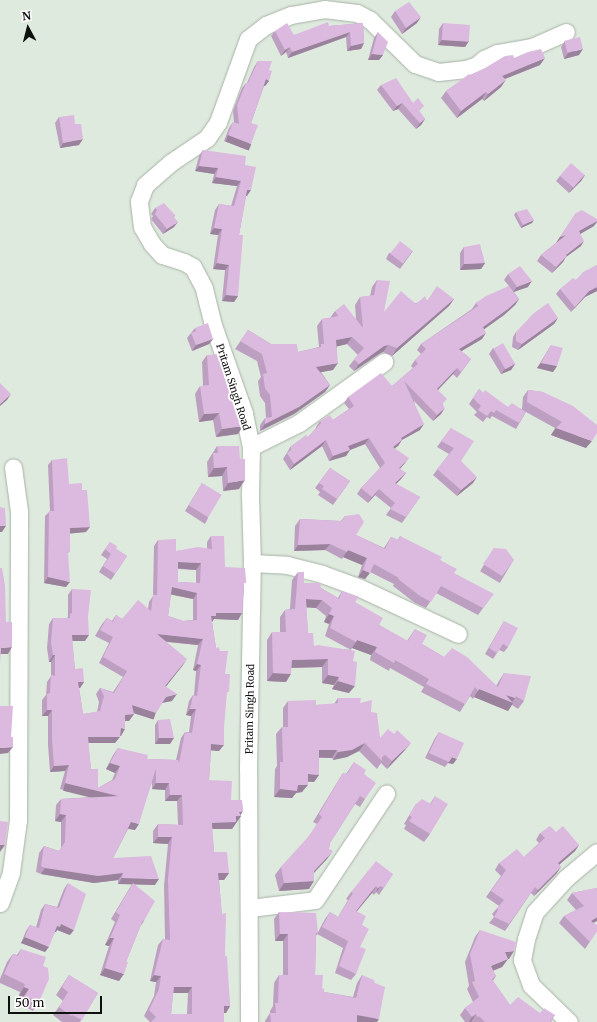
<!DOCTYPE html>
<style>
body{margin:0}
#map{position:relative;width:597px;height:1022px;overflow:hidden;background:#dfeade;font-family:Merriweather,serif}
div>[style]{position:absolute}
[style*='--x']{left:calc(var(--x)*1px);top:calc(var(--y)*1px);width:calc(var(--w)*1px);rotate:calc(var(--a)*1deg)}
.roads{filter:drop-shadow(0 0 1px #a7b2a6) drop-shadow(0 0 1px #a7b2a6)}
.minor>*{height:17px;margin:-8.5px;padding:0 8.5px;transform-origin:8.5px;border-radius:8.5px;background:#fff}
.wall>*{inset:0;background:#bda0c1;transform-origin:0 0}
.shaded-wall>*{inset:0;background:#9a829d;transform-origin:0 0}
.building>*{inset:0;background:#dcbae0;transform-origin:0 0}
span{translate:-50% -50%;white-space:nowrap;text-align:center;line-height:1.15;-webkit-text-stroke:4px #fff;paint-order:stroke}
.street-label{font-size:10px;color:#0d100c}
.north{position:absolute;left:8px;top:8px;width:40px;height:40px;-webkit-text-stroke:3px #fff;paint-order:stroke;rotate:353deg;font-size:11px;font-weight:700;line-height:16px;text-align:center;color:#0d100c}
.north::after{content:'';display:block;margin:auto;width:14px;height:18px;background:#0d100c;clip-path:polygon(50% 0,100% 100%,50% 72%,0 100%)}
.scale{position:absolute;left:8px;top:996px;width:94px;height:18px;box-sizing:border-box;border:2px solid #0d100c;border-top:0;padding-left:5px;font-size:12px;line-height:14px;white-space:nowrap;color:#0d100c;-webkit-text-stroke:3px #fff;paint-order:stroke}
</style>
<div id="map">
<div class="roads">
<div class="minor">
<div style="--x:251;--y:447;--w:54;--a:-26.6"></div>
<div style="--x:299;--y:423;--w:105;--a:-35.7"></div>
<div style="--x:252;--y:563;--w:35;--a:3"></div>
<div style="--x:287;--y:565;--w:36;--a:14"></div>
<div style="--x:322;--y:574;--w:40;--a:20.2"></div>
<div style="--x:360;--y:588;--w:108;--a:25.1"></div>
<div style="--x:0;--y:903;--w:33;--a:-70"></div>
<div style="--x:11;--y:872;--w:52;--a:-82.3"></div>
<div style="--x:18;--y:820;--w:309;--a:-89.8"></div>
<div style="--x:19;--y:511;--w:44;--a:-97.8"></div>
<div style="--x:250;--y:908;--w:65;--a:-7"></div>
<div style="--x:315;--y:900;--w:128;--a:-56.2"></div>
<div style="--x:249;--y:1022;--w:254;--a:-90.2"></div>
<div style="--x:248;--y:768;--w:205;--a:-88.9"></div>
<div style="--x:252;--y:563;--w:68;--a:-91.7"></div>
<div style="--x:250;--y:495;--w:48;--a:-88.8"></div>
<div style="--x:251;--y:447;--w:35;--a:-102"></div>
<div style="--x:244;--y:413;--w:93;--a:-109.4"></div>
<div style="--x:213;--y:325;--w:38;--a:-104"></div>
<div style="--x:204;--y:288;--w:24;--a:-118"></div>
<div style="--x:193;--y:267;--w:10;--a:-151"></div>
<div style="--x:184;--y:262;--w:23;--a:-162"></div>
<div style="--x:162;--y:255;--w:15;--a:-132"></div>
<div style="--x:152;--y:244;--w:20;--a:-120"></div>
<div style="--x:142;--y:227;--w:26;--a:-97"></div>
<div style="--x:139;--y:201;--w:17;--a:-69"></div>
<div style="--x:145;--y:185;--w:33;--a:-41"></div>
<div style="--x:170;--y:163;--w:45;--a:-34"></div>
<div style="--x:207;--y:138;--w:19;--a:-55"></div>
<div style="--x:218;--y:122;--w:88;--a:-70.1"></div>
<div style="--x:248;--y:39;--w:23;--a:-38"></div>
<div style="--x:266;--y:25;--w:27;--a:-22"></div>
<div style="--x:291;--y:15;--w:34;--a:-10"></div>
<div style="--x:324;--y:9;--w:33;--a:7"></div>
<div style="--x:357;--y:13;--w:15;--a:28"></div>
<div style="--x:370;--y:20;--w:63;--a:44.4"></div>
<div style="--x:415;--y:64;--w:24;--a:19"></div>
<div style="--x:438;--y:72;--w:28;--a:-6"></div>
<div style="--x:466;--y:69;--w:12;--a:-20"></div>
<div style="--x:477;--y:65;--w:9;--a:-41"></div>
<div style="--x:484;--y:59;--w:14;--a:-25"></div>
<div style="--x:497;--y:53;--w:36;--a:-10"></div>
<div style="--x:532;--y:47;--w:37;--a:-24"></div>
<div style="--x:569;--y:1022;--w:53;--a:-135.8"></div>
<div style="--x:531;--y:985;--w:27;--a:-110"></div>
<div style="--x:522;--y:960;--w:21;--a:-79"></div>
<div style="--x:526;--y:939;--w:28;--a:-72"></div>
<div style="--x:535;--y:912;--w:46;--a:-47.6"></div>
<div style="--x:566;--y:878;--w:40;--a:-40"></div>
</div>
</div>
<div class="wall">
<div style="clip-path:polygon(395px 11px,417px 23px,402px 34px,391px 17px)"></div>
<div style="clip-path:polygon(363px 23px,364px 43px,361px 49px,347px 51px,346px 37px,288px 58px,286px 52px,281px 56px,271px 36px,275px 31px,294px 35px,329px 26px)"></div>
<div style="clip-path:polygon(443px 23px,469px 41px,465px 47px,438px 45px,439px 29px)"></div>
<div style="clip-path:polygon(378px 32px,383px 55px,379px 60px,368px 60px,374px 38px)"></div>
<div style="clip-path:polygon(565px 41px,579px 55px,564px 59px,561px 47px)"></div>
<div style="clip-path:polygon(514px 58px,540px 65px,505px 79px,501px 87px,484px 101px,482px 99px,457px 118px,441px 98px,446px 91px,470px 75px)"></div>
<div style="clip-path:polygon(258px 61px,269px 70px,269px 81px,265px 86px,264px 86px,251px 123px,247px 150px,224px 141px,229px 128px,233px 122px,234px 123px,233px 111px,242px 88px,246px 83px,247px 83px,254px 67px)"></div>
<div style="clip-path:polygon(381px 85px,413px 103px,425px 119px,421px 125px,416px 129px,398px 109px,393px 111px,377px 90px)"></div>
<div style="clip-path:polygon(59px 117px,79px 145px,60px 148px,55px 123px)"></div>
<div style="clip-path:polygon(203px 150px,245px 165px,247px 196px,246px 196px,239px 235px,238px 296px,234px 302px,222px 301px,225px 270px,213px 269px,218px 235px,210px 234px,215px 210px,219px 204px,231px 206px,237px 186px,212px 183px,214px 174px,195px 171px,199px 156px)"></div>
<div style="clip-path:polygon(585px 175px,581px 181px,569px 193px,556px 181px,560px 176px)"></div>
<div style="clip-path:polygon(155px 208px,175px 215px,174px 217px,174px 227px,163px 234px,151px 219px,153px 216px,151px 214px)"></div>
<div style="clip-path:polygon(516px 212px,532px 223px,521px 228px,514px 215px)"></div>
<div style="clip-path:polygon(576px 213px,594px 226px,580px 234px,581px 246px,566px 257px,563px 262px,552px 273px,537px 261px,541px 255px,557px 242px,556px 243px)"></div>
<div style="clip-path:polygon(464px 247px,485px 263px,481px 269px,460px 270px,460px 253px)"></div>
<div style="clip-path:polygon(413px 251px,400px 269px,386px 259px,389px 253px)"></div>
<div style="clip-path:polygon(597px 265px,597px 291px,585px 297px,571px 312px,556px 294px,560px 289px,576px 280px)"></div>
<div style="clip-path:polygon(508px 274px,528px 287px,514px 292px,519px 299px,515px 305px,504px 315px,484px 329px,482px 339px,461px 351px,471px 359px,457px 378px,453px 374px,438px 390px,443px 405px,441px 414px,433px 421px,414px 401px,420px 430px,402px 440px,398px 446px,395px 448px,405px 463px,400px 469px,406px 473px,401px 479px,396px 484px,420px 497px,402px 523px,386px 515px,391px 508px,375px 495px,368px 503px,357px 494px,361px 488px,380px 468px,365px 444px,350px 450px,346px 456px,329px 461px,322px 446px,290px 470px,283px 459px,291px 446px,308px 437px,316px 428px,316px 427px,320px 421px,333px 420px,349px 409px,344px 403px,348px 397px,392px 386px,413px 368px,411px 366px,415px 360px,421px 354px,417px 350px,421px 344px,472px 309px,476px 303px,509px 286px,504px 280px)"></div>
<div style="clip-path:polygon(377px 280px,384px 312px,427px 300px,454px 299px,449px 306px,392px 356px,383px 352px,379px 354px,354px 371px,349px 366px,358px 355px,347px 344px,337px 346px,333px 370px,321px 372px,330px 385px,325px 392px,294px 414px,260px 431px,260px 425px,265px 418px,266px 418px,265px 403px,260px 396px,258px 381px,261px 377px,257px 361px,235px 349px,248px 330px,271px 344px,298px 352px,319px 347px,317px 326px,322px 319px,330px 318px,335px 311px,356px 319px,355px 305px,360px 297px,370px 296px,372px 287px)"></div>
<div style="clip-path:polygon(558px 318px,554px 324px,518px 350px,512px 347px,513px 337px,516px 332px)"></div>
<div style="clip-path:polygon(195px 328px,213px 339px,209px 344px,192px 351px,187px 338px)"></div>
<div style="clip-path:polygon(551px 345px,557px 366px,553px 372px,537px 368px)"></div>
<div style="clip-path:polygon(493px 348px,515px 364px,511px 370px,501px 374px,489px 354px)"></div>
<div style="clip-path:polygon(207px 355px,226px 381px,238px 434px,216px 437px,213px 420px,199px 422px,195px 394px,200px 386px,203px 386px,202px 362px)"></div>
<div style="clip-path:polygon(479px 389px,483px 393px,508px 407px,522px 409px,523px 397px,528px 390px,543px 392px,586px 448px,551px 435px,555px 428px,526px 412px,516px 429px,492px 416px,490px 419px,487px 417px,483px 422px,474px 415px,477px 412px,469px 404px)"></div>
<div style="clip-path:polygon(451px 428px,461px 461px,473px 483px,457px 496px,433px 475px,449px 454px,437px 447px)"></div>
<div style="clip-path:polygon(217px 446px,239px 489px,223px 491px,222px 476px,208px 477px,207px 462px)"></div>
<div style="clip-path:polygon(52px 460px,69px 484px,86px 532px,70px 533px,70px 551px,68px 553px,66px 587px,44px 583px,45px 516px,50px 511px,48px 465px)"></div>
<div style="clip-path:polygon(330px 468px,350px 481px,333px 505px,318px 495px,320px 492px,315px 488px)"></div>
<div style="clip-path:polygon(202px 483px,208px 518px,205px 524px,185px 511px)"></div>
<div style="clip-path:polygon(345px 516px,356px 535px,384px 548px,391px 537px,398px 540px,400px 536px,440px 560px,454px 573px,489px 600px,478px 615px,436px 593px,426px 608px,415px 603px,393px 586px,394px 584px,370px 572px,365px 579px,358px 577px,362px 565px,343px 557px,342px 559px,325px 550px,294px 551px,295px 526px,300px 519px,341px 521px)"></div>
<div style="clip-path:polygon(evenodd,211px 536px,225px 567px,244px 587px,242px 613px,238px 620px,214px 619px,212px 622px,216px 648px,225px 674px,226px 696px,219px 751px,211px 750px,209px 780px,231px 800px,241px 816px,232px 829px,212px 829px,214px 852px,229px 873px,224px 880px,219px 880px,225px 956px,230px 1006px,226px 1013px,224px 1013px,224px 1022px,150px 1022px,144px 1016px,154px 996px,156px 982px,150px 981px,158px 945px,163px 939px,165px 939px,164px 886px,168px 844px,153px 843px,153px 831px,158px 824px,178px 825px,177px 801px,165px 801px,165px 790px,152px 789px,152px 782px,135px 830px,128px 829px,113px 858px,155px 885px,135px 884px,144px 921px,140px 927px,126px 962px,119px 981px,100px 975px,109px 946px,105px 945px,115px 922px,111px 919px,132px 884px,118px 884px,118px 880px,94px 883px,41px 874px,36px 872px,39px 853px,44px 846px,59px 851px,61px 848px,61px 822px,55px 821px,56px 805px,61px 799px,93px 797px,60px 789px,65px 771px,50px 772px,48px 745px,48px 716px,42px 716px,42px 700px,46px 695px,47px 682px,51px 676px,51px 662px,49px 662px,47px 648px,49px 624px,53px 618px,67px 618px,68px 617px,68px 595px,72px 589px,85px 641px,72px 641px,75px 669px,84px 682px,80px 688px,79px 688px,83px 714px,97px 712px,99px 702px,96px 694px,100px 688px,113px 692px,123px 677px,99px 663px,109px 643px,95px 636px,102px 624px,107px 618px,112px 621px,116px 615px,122px 619px,148px 609px,149px 602px,153px 596px,154px 546px,158px 540px,176px 551px,207px 549px,207px 542px,211px 536px,178px 569px,196px 570px,196px 583px,178px 582px,178px 569px,211px 536px,171px 594px,193px 599px,193px 620px,183px 621px,168px 616px,171px 594px,211px 536px,166px 642px,198px 645px,193px 670px,196px 671px,194px 695px,193px 695px,189px 701px,186px 715px,191px 716px,189px 732px,185px 732px,181px 738px,176px 760px,147px 759px,118px 748px,113px 755px,106px 769px,115px 773px,112px 780px,98px 788px,91px 769px,88px 743px,115px 743px,120px 735px,121px 736px,125px 721px,129px 721px,134px 714px,133px 713px,152px 719px,162px 703px,172px 701px,165px 687px,183px 665px,166px 642px,211px 536px,173px 993px,188px 993px,187px 1014px,171px 1014px,173px 993px)"></div>
<div style="clip-path:polygon(110px 542px,116px 549px,127px 556px,111px 580px,99px 572px,107px 559px,101px 555px)"></div>
<div style="left:494px;top:548px;width:23px;height:27px;rotate:31deg"></div>
<div style="clip-path:polygon(evenodd,298px 572px,304px 583px,321px 588px,338px 598px,342px 591px,355px 602px,379px 625px,407px 641px,415px 629px,422px 644px,444px 657px,496px 686px,499px 681px,504px 673px,524px 701px,518px 709px,512px 705px,508px 711px,474px 697px,473px 699px,470px 696px,460px 712px,421px 692px,424px 687px,390px 668px,389px 671px,370px 660px,371px 655px,352px 648px,351px 650px,353px 661px,349px 693px,332px 689px,334px 685px,322px 683px,322px 667px,291px 668px,286px 682px,267px 681px,267px 640px,272px 632px,280px 632px,280px 617px,285px 610px,290px 609px,292px 580px,298px 572px,306px 607px,316px 608px,326px 616px,324px 622px,329px 624px,325px 636px,351px 650px,314px 646px,308px 633px,306px 607px)"></div>
<div style="clip-path:polygon(504px 621px,508px 647px,504px 652px,499px 650px,493px 659px,485px 654px)"></div>
<div style="clip-path:polygon(338px 698px,360px 703px,371px 712px,380px 738px,405px 750px,387px 769px,381px 763px,377px 769px,359px 751px,347px 757px,333px 760px,332px 758px,319px 758px,319px 775px,314px 782px,308px 782px,302px 792px,296px 793px,292px 798px,274px 797px,275px 769px,277px 766px,276px 734px,282px 727px,283px 727px,283px 708px,288px 701px,316px 705px,334px 704px)"></div>
<div style="clip-path:polygon(158px 720px,170px 744px,155px 744px,155px 725px)"></div>
<div style="clip-path:polygon(439px 732px,453px 764px,448px 763px,445px 767px,425px 758px,435px 738px)"></div>
<div style="clip-path:polygon(354px 762px,364px 774px,365px 799px,360px 807px,355px 804px,330px 843px,327px 859px,314px 873px,309px 889px,279px 891px,275px 875px,281px 867px,308px 838px,317px 824px,313px 822px,338px 781px,343px 773px,346px 774px)"></div>
<div style="clip-path:polygon(435px 796px,430px 834px,424px 842px,404px 829px,406px 825px,404px 824px,416px 804px,430px 804px)"></div>
<div style="clip-path:polygon(556px 832px,579px 845px,575px 851px,559px 865px,561px 867px,556px 874px,534px 896px,531px 893px,505px 931px,489px 923px,494px 917px,492px 914px,499px 906px,486px 897px,501px 876px,495px 870px,499px 863px,524px 857px,539px 843px,536px 840px,540px 833px)"></div>
<div style="clip-path:polygon(393px 874px,379px 895px,376px 892px,374px 895px,372px 893px,357px 911px,362px 925px,360px 947px,356px 974px,351px 980px,335px 973px,343px 948px,317px 934px,325px 919px,330px 912px,338px 917px,348px 900px,346px 899px,351px 892px)"></div>
<div style="clip-path:polygon(68px 883px,70px 935px,57px 930px,56px 932px,55px 932px,45px 952px,21px 943px,26px 931px,30px 925px,36px 927px,41px 910px,45px 904px,57px 907px,64px 889px)"></div>
<div style="clip-path:polygon(597px 888px,594px 923px,597px 931px,585px 949px,559px 923px,564px 916px,576px 910px,567px 900px,572px 893px)"></div>
<div style="clip-path:polygon(279px 912px,318px 933px,316px 936px,315px 975px,324px 992px,353px 997px,357px 983px,362px 975px,377px 1022px,265px 1022px,265px 1021px,270px 1013px,270px 1011px,273px 1006px,274px 983px,279px 975px,283px 975px,283px 941px,275px 941px,274px 919px)"></div>
<div style="clip-path:polygon(480px 930px,509px 959px,507px 959px,508px 959px,502px 967px,493px 971px,496px 976px,493px 981px,510px 1005px,540px 1013px,555px 1015px,551px 1021px,552px 1022px,465px 1022px,460px 1015px,465px 1008px,473px 1002px,467px 989px,469px 986px,465px 962px,475px 937px)"></div>
<div style="clip-path:polygon(21px 949px,43px 966px,39px 1002px,33px 1011px,20px 1004px,23px 997px,19px 996px,20px 992px,0 983px,0 979px,7px 962px,13px 954px,17px 955px)"></div>
<div style="clip-path:polygon(69px 975px,98px 993px,80px 1022px,62px 1022px,53px 1015px,63px 1001px,56px 995px)"></div>
</div>
<div class="shaded-wall">
<div style="clip-path:polygon(421px 17px,417px 23px,402px 34px,406px 28px)"></div>
<div style="clip-path:polygon(350px 32px,346px 37px,288px 58px,292px 52px)"></div>
<div style="clip-path:polygon(442px 40px,469px 41px,465px 47px,438px 45px)"></div>
<div style="clip-path:polygon(364px 43px,361px 49px,347px 51px,351px 46px)"></div>
<div style="clip-path:polygon(290px 47px,286px 52px,281px 56px,285px 50px)"></div>
<div style="clip-path:polygon(583px 49px,579px 55px,564px 59px,568px 53px)"></div>
<div style="clip-path:polygon(372px 54px,383px 55px,379px 60px,368px 60px)"></div>
<div style="clip-path:polygon(545px 58px,540px 65px,497px 82px,502px 76px)"></div>
<div style="clip-path:polygon(266px 79px,269px 81px,265px 86px,262px 85px)"></div>
<div style="clip-path:polygon(506px 80px,501px 87px,484px 101px,488px 94px)"></div>
<div style="clip-path:polygon(486px 92px,482px 99px,457px 118px,461px 111px)"></div>
<div style="clip-path:polygon(402px 103px,398px 109px,393px 111px,397px 106px)"></div>
<div style="clip-path:polygon(425px 119px,421px 125px,416px 129px,420px 123px)"></div>
<div style="left:228px;top:135px;width:25px;height:7px;rotate:21deg"></div>
<div style="clip-path:polygon(83px 139px,79px 145px,60px 148px,63px 143px)"></div>
<div style="clip-path:polygon(199px 166px,218px 168px,214px 174px,195px 171px)"></div>
<div style="clip-path:polygon(585px 175px,581px 181px,569px 193px,573px 187px)"></div>
<div style="clip-path:polygon(216px 177px,241px 181px,237px 186px,212px 183px)"></div>
<div style="clip-path:polygon(247px 190px,251px 190px,247px 196px,243px 195px)"></div>
<div style="clip-path:polygon(534px 220px,532px 223px,521px 228px,523px 225px)"></div>
<div style="clip-path:polygon(597px 221px,597px 222px,594px 226px,575px 237px,579px 231px)"></div>
<div style="clip-path:polygon(178px 222px,174px 227px,163px 234px,167px 229px)"></div>
<div style="clip-path:polygon(214px 228px,222px 229px,218px 235px,210px 234px)"></div>
<div style="clip-path:polygon(566px 235px,562px 241px,556px 243px,560px 237px)"></div>
<div style="clip-path:polygon(584px 241px,581px 246px,566px 257px,563px 262px,552px 273px,566px 255px)"></div>
<div style="clip-path:polygon(217px 263px,229px 265px,225px 270px,213px 269px)"></div>
<div style="clip-path:polygon(485px 263px,481px 269px,460px 270px,464px 264px)"></div>
<div style="clip-path:polygon(532px 281px,528px 287px,513px 292px,517px 287px)"></div>
<div style="clip-path:polygon(597px 287px,597px 291px,585px 297px,571px 312px,575px 307px,589px 291px)"></div>
<div style="clip-path:polygon(226px 295px,238px 296px,234px 302px,222px 301px)"></div>
<div style="clip-path:polygon(454px 299px,449px 306px,392px 356px,397px 348px)"></div>
<div style="clip-path:polygon(519px 299px,515px 305px,504px 315px,479px 333px,483px 327px)"></div>
<div style="clip-path:polygon(558px 318px,554px 324px,518px 350px,522px 344px)"></div>
<div style="clip-path:polygon(486px 333px,482px 339px,455px 355px,459px 349px)"></div>
<div style="clip-path:polygon(352px 337px,347px 344px,331px 348px,336px 340px)"></div>
<div style="clip-path:polygon(213px 339px,209px 344px,192px 351px,196px 345px)"></div>
<div style="clip-path:polygon(388px 345px,383px 352px,379px 354px,354px 371px,359px 364px,384px 346px)"></div>
<div style="clip-path:polygon(338px 363px,333px 370px,311px 374px,316px 367px)"></div>
<div style="clip-path:polygon(541px 363px,557px 366px,553px 372px,537px 368px)"></div>
<div style="clip-path:polygon(515px 364px,511px 370px,501px 374px,505px 369px)"></div>
<div style="clip-path:polygon(457px 368px,453px 374px,433px 395px,437px 389px)"></div>
<div style="clip-path:polygon(330px 385px,325px 392px,294px 414px,260px 431px,265px 424px)"></div>
<div style="clip-path:polygon(11px 394px,7px 400px,0 406px,0 404px)"></div>
<div style="clip-path:polygon(445px 408px,441px 414px,433px 421px,437px 415px)"></div>
<div style="clip-path:polygon(219px 413px,213px 420px,199px 422px,204px 414px)"></div>
<div style="clip-path:polygon(424px 424px,420px 430px,396px 443px,401px 438px)"></div>
<div style="clip-path:polygon(243px 426px,238px 434px,216px 437px,222px 429px)"></div>
<div style="clip-path:polygon(556px 428px,592px 441px,586px 448px,551px 435px)"></div>
<div style="clip-path:polygon(369px 438px,365px 444px,350px 450px,346px 456px,329px 461px,333px 456px,348px 446px)"></div>
<div style="clip-path:polygon(326px 440px,322px 446px,290px 470px,294px 464px)"></div>
<div style="clip-path:polygon(402px 440px,398px 446px,388px 453px,393px 447px)"></div>
<div style="clip-path:polygon(409px 458px,405px 463px,395px 474px,399px 468px)"></div>
<div style="clip-path:polygon(227px 467px,222px 476px,208px 477px,214px 468px)"></div>
<div style="clip-path:polygon(406px 473px,401px 479px,391px 489px,395px 483px)"></div>
<div style="clip-path:polygon(477px 477px,473px 483px,457px 496px,461px 490px)"></div>
<div style="clip-path:polygon(245px 480px,239px 489px,223px 491px,228px 483px)"></div>
<div style="clip-path:polygon(379px 489px,375px 495px,368px 503px,372px 497px)"></div>
<div style="clip-path:polygon(0 526px,6px 526px,2px 532px,0 532px)"></div>
<div style="clip-path:polygon(90px 527px,86px 532px,66px 534px,70px 528px)"></div>
<div style="clip-path:polygon(330px 544px,325px 550px,294px 551px,298px 545px)"></div>
<div style="clip-path:polygon(348px 550px,367px 558px,362px 565px,343px 557px)"></div>
<div style="clip-path:polygon(178px 562px,201px 563px,196px 570px,174px 568px)"></div>
<div style="clip-path:polygon(363px 570px,370px 573px,365px 579px,358px 577px)"></div>
<div style="clip-path:polygon(48px 577px,70px 582px,66px 587px,44px 583px)"></div>
<div style="clip-path:polygon(172px 587px,197px 593px,193px 599px,168px 594px)"></div>
<div style="clip-path:polygon(306px 599px,322px 600px,316px 608px,300px 607px)"></div>
<div style="clip-path:polygon(216px 613px,242px 613px,238px 620px,214px 619px,212px 622px,211px 616px)"></div>
<div style="clip-path:polygon(329px 614px,334px 616px,329px 624px,324px 622px)"></div>
<div style="clip-path:polygon(157px 634px,203px 639px,198px 645px,152px 640px)"></div>
<div style="clip-path:polygon(72px 635px,89px 635px,85px 641px,67px 641px)"></div>
<div style="clip-path:polygon(357px 640px,377px 647px,371px 655px,352px 648px,356px 642px)"></div>
<div style="clip-path:polygon(12px 647px,8px 654px,0 654px,1px 648px)"></div>
<div style="clip-path:polygon(53px 655px,55px 655px,51px 662px,49px 662px)"></div>
<div style="clip-path:polygon(187px 659px,183px 665px,161px 693px,165px 686px)"></div>
<div style="clip-path:polygon(328px 659px,322px 667px,286px 668px,292px 660px)"></div>
<div style="clip-path:polygon(197px 664px,201px 665px,196px 671px,193px 670px)"></div>
<div style="clip-path:polygon(273px 673px,291px 674px,286px 682px,267px 681px)"></div>
<div style="clip-path:polygon(328px 675px,339px 677px,334px 685px,322px 683px)"></div>
<div style="clip-path:polygon(338px 681px,355px 686px,349px 693px,332px 689px)"></div>
<div style="clip-path:polygon(78px 682px,84px 682px,80px 688px,74px 689px)"></div>
<div style="clip-path:polygon(479px 689px,506px 695px,515px 698px,512px 702px,513px 703px,508px 711px,474px 697px)"></div>
<div style="clip-path:polygon(177px 694px,172px 701px,161px 703px,166px 697px)"></div>
<div style="left:132px;top:705px;width:25px;height:7px;rotate:18deg"></div>
<div style="clip-path:polygon(190px 709px,196px 709px,191px 716px,186px 715px)"></div>
<div style="clip-path:polygon(47px 710px,52px 710px,48px 716px,42px 716px)"></div>
<div style="clip-path:polygon(134px 714px,129px 721px,121px 721px,125px 715px)"></div>
<div style="clip-path:polygon(121px 728px,125px 729px,121px 736px,116px 734px)"></div>
<div style="clip-path:polygon(88px 737px,120px 737px,115px 743px,83px 743px)"></div>
<div style="clip-path:polygon(159px 738px,174px 738px,170px 744px,155px 744px)"></div>
<div style="clip-path:polygon(365px 743px,359px 751px,347px 757px,333px 760px,338px 752px)"></div>
<div style="clip-path:polygon(411px 743px,405px 750px,387px 769px,392px 761px)"></div>
<div style="clip-path:polygon(211px 744px,224px 745px,219px 751px,206px 750px)"></div>
<div style="clip-path:polygon(13px 747px,8px 753px,0 754px,0 748px)"></div>
<div style="clip-path:polygon(319px 750px,337px 750px,332px 758px,313px 757px)"></div>
<div style="clip-path:polygon(452px 757px,457px 759px,453px 764px,448px 763px)"></div>
<div style="clip-path:polygon(110px 763px,120px 766px,115px 773px,106px 769px)"></div>
<div style="clip-path:polygon(69px 765px,65px 771px,50px 772px,54px 766px)"></div>
<div style="clip-path:polygon(308px 774px,319px 775px,314px 782px,303px 781px)"></div>
<div style="left:65px;top:783px;width:56px;height:8px;rotate:14deg"></div>
<div style="clip-path:polygon(156px 783px,169px 783px,165px 790px,152px 789px)"></div>
<div style="clip-path:polygon(298px 785px,308px 785px,302px 792px,296px 793px,292px 798px,274px 797px,280px 789px)"></div>
<div style="clip-path:polygon(170px 795px,182px 795px,177px 801px,165px 801px)"></div>
<div style="clip-path:polygon(243px 811px,240px 816px,241px 816px,232px 829px,207px 829px,212px 823px,239px 812px)"></div>
<div style="clip-path:polygon(60px 814px,66px 815px,61px 822px,55px 821px)"></div>
<div style="clip-path:polygon(131px 822px,139px 824px,135px 830px,126px 828px)"></div>
<div style="clip-path:polygon(158px 837px,172px 837px,168px 844px,153px 843px)"></div>
<div style="clip-path:polygon(0 845px,5px 845px,0 852px)"></div>
<div style="clip-path:polygon(579px 845px,575px 851px,553px 870px,558px 863px)"></div>
<div style="clip-path:polygon(333px 851px,327px 859px,308px 879px,314px 871px)"></div>
<div style="clip-path:polygon(561px 867px,556px 874px,534px 896px,538px 890px)"></div>
<div style="clip-path:polygon(45px 868px,123px 873px,118px 880px,94px 883px,41px 874px)"></div>
<div style="clip-path:polygon(218px 873px,229px 873px,224px 880px,213px 880px)"></div>
<div style="clip-path:polygon(122px 878px,159px 879px,155px 885px,118px 884px)"></div>
<div style="clip-path:polygon(314px 881px,309px 889px,279px 891px,284px 883px)"></div>
<div style="clip-path:polygon(376px 886px,372px 893px,352px 917px,356px 911px)"></div>
<div style="clip-path:polygon(381px 886px,376px 892px,374px 895px,378px 888px)"></div>
<div style="clip-path:polygon(597px 917px,597px 921px,586px 927px,591px 921px)"></div>
<div style="clip-path:polygon(61px 924px,74px 930px,70px 935px,57px 930px,56px 932px,53px 932px,57px 926px)"></div>
<div style="clip-path:polygon(280px 934px,288px 934px,283px 941px,275px 941px)"></div>
<div style="clip-path:polygon(25px 937px,49px 947px,45px 952px,21px 943px)"></div>
<div style="clip-path:polygon(110px 938px,114px 938px,109px 946px,105px 945px)"></div>
<div style="clip-path:polygon(514px 951px,509px 959px,500px 959px,505px 952px)"></div>
<div style="clip-path:polygon(508px 959px,502px 967px,486px 973px,491px 966px)"></div>
<div style="clip-path:polygon(105px 968px,124px 974px,119px 981px,100px 975px)"></div>
<div style="clip-path:polygon(154px 975px,161px 976px,156px 982px,150px 981px)"></div>
<div style="clip-path:polygon(24px 987px,29px 989px,23px 997px,19px 996px)"></div>
<div style="clip-path:polygon(174px 987px,192px 987px,188px 993px,169px 993px)"></div>
<div style="clip-path:polygon(224px 1006px,230px 1006px,226px 1013px,220px 1013px)"></div>
<div style="clip-path:polygon(476px 1014px,471px 1022px,469px 1022px,472px 1017px)"></div>
<div style="clip-path:polygon(357px 1015px,379px 1019px,377px 1022px,352px 1022px)"></div>
</div>
<div class="building">
<div style="clip-path:polygon(409px 2px,421px 17px,406px 28px,395px 11px)"></div>
<div style="clip-path:polygon(328px 22px,329px 26px,363px 23px,364px 43px,351px 46px,350px 32px,292px 52px,290px 47px,285px 50px,275px 31px,287px 23px,294px 35px)"></div>
<div style="left:443px;top:23px;width:27px;height:17px;rotate:4deg"></div>
<div style="clip-path:polygon(378px 32px,388px 42px,383px 55px,372px 54px)"></div>
<div style="left:580px;top:37px;width:12px;height:16px;rotate:76deg"></div>
<div style="clip-path:polygon(541px 49px,545px 58px,502px 76px,506px 80px,488px 94px,486px 92px,461px 111px,446px 91px,469px 74px,470px 75px,485px 68px,505px 56px,513px 55px,514px 58px,528px 52px)"></div>
<div style="clip-path:polygon(258px 61px,272px 61px,269px 70px,272px 71px,269px 81px,266px 79px,251px 123px,258px 125px,251px 144px,228px 135px,233px 122px,239px 124px,237px 105px,246px 83px,248px 83px)"></div>
<div style="clip-path:polygon(396px 78px,413px 103px,418px 98px,424px 106px,419px 111px,425px 119px,420px 123px,402px 103px,397px 106px,381px 85px)"></div>
<div style="clip-path:polygon(74px 115px,75px 124px,81px 124px,83px 139px,63px 143px,59px 117px)"></div>
<div style="clip-path:polygon(203px 150px,246px 156px,245px 165px,256px 167px,251px 190px,247px 190px,239px 235px,243px 235px,238px 296px,226px 295px,229px 265px,217px 263px,222px 229px,214px 228px,219px 204px,234px 206px,241px 181px,216px 177px,218px 168px,199px 166px)"></div>
<div style="left:571px;top:163px;width:18px;height:17px;rotate:41deg"></div>
<div style="clip-path:polygon(164px 203px,175px 215px,173px 216px,178px 222px,167px 229px,155px 214px,157px 210px,155px 208px)"></div>
<div style="clip-path:polygon(527px 209px,534px 220px,523px 225px,516px 212px)"></div>
<div style="clip-path:polygon(582px 210px,597px 219px,597px 221px,579px 231px,584px 241px,566px 255px,567px 256px,556px 267px,541px 255px,566px 235px,560px 237px,576px 213px)"></div>
<div style="left:400px;top:241px;width:16px;height:16px;rotate:38deg"></div>
<div style="clip-path:polygon(480px 244px,485px 263px,464px 264px,464px 247px)"></div>
<div style="clip-path:polygon(597px 265px,597px 287px,589px 291px,575px 307px,560px 289px,573px 278px,576px 280px,583px 272px)"></div>
<div style="clip-path:polygon(520px 266px,532px 281px,517px 287px,508px 274px)"></div>
<div style="clip-path:polygon(377px 280px,390px 281px,384px 312px,401px 291px,416px 304px,425px 296px,427px 301px,437px 286px,454px 299px,397px 348px,388px 345px,384px 346px,359px 364px,354px 359px,364px 348px,352px 337px,336px 340px,338px 363px,316px 367px,330px 385px,299px 407px,265px 424px,265px 418px,272px 417px,270px 395px,265px 388px,263px 374px,267px 373px,262px 354px,240px 341px,248px 330px,271px 344px,297px 344px,298px 352px,321px 347px,321px 344px,324px 344px,322px 319px,338px 316px,335px 311px,344px 304px,363px 328px,360px 297px,374px 295px)"></div>
<div style="clip-path:polygon(509px 286px,519px 299px,508px 309px,483px 327px,486px 333px,459px 349px,471px 359px,461px 372px,457px 368px,437px 389px,447px 399px,442px 404px,445px 408px,437px 415px,404px 381px,424px 424px,401px 438px,402px 440px,393px 447px,409px 458px,399px 468px,406px 473px,395px 483px,420px 497px,406px 517px,390px 509px,395px 503px,379px 489px,372px 497px,361px 488px,385px 463px,369px 438px,348px 446px,350px 450px,333px 456px,326px 440px,294px 464px,287px 453px,291px 450px,291px 446px,306px 435px,308px 437px,321px 423px,320px 421px,330px 415px,333px 420px,354px 406px,348px 397px,381px 373px,392px 386px,418px 364px,415px 360px,426px 349px,421px 344px,478px 306px,476px 303px,486px 296px)"></div>
<div style="clip-path:polygon(548px 303px,558px 318px,522px 344px,516px 341px,516px 332px,534px 313px)"></div>
<div style="clip-path:polygon(208px 323px,213px 339px,196px 345px,191px 333px,196px 331px,195px 328px)"></div>
<div style="left:503px;top:343px;width:24px;height:11px;rotate:60deg"></div>
<div style="clip-path:polygon(551px 345px,563px 348px,557px 366px,541px 363px)"></div>
<div style="clip-path:polygon(221px 354px,226px 368px,226px 381px,230px 381px,243px 426px,222px 429px,219px 413px,204px 414px,200px 386px,209px 385px,207px 355px)"></div>
<div style="clip-path:polygon(0 383px,11px 394px,0 404px)"></div>
<div style="clip-path:polygon(479px 389px,483px 393px,485px 390px,508px 407px,512px 403px,526px 412px,519px 423px,496px 410px,494px 413px,491px 411px,487px 416px,478px 410px,481px 406px,473px 398px)"></div>
<div style="clip-path:polygon(528px 390px,543px 392px,573px 406px,597px 425px,597px 433px,592px 441px,556px 428px,562px 422px,527px 402px)"></div>
<div style="clip-path:polygon(451px 428px,474px 441px,461px 461px,477px 477px,461px 490px,437px 469px,454px 448px,441px 441px)"></div>
<div style="clip-path:polygon(217px 446px,239px 446px,240px 459px,245px 459px,245px 480px,228px 483px,227px 467px,214px 468px,213px 453px,218px 453px)"></div>
<div style="clip-path:polygon(67px 458px,69px 484px,82px 483px,82px 490px,87px 490px,90px 527px,70px 528px,70px 551px,68px 552px,70px 582px,48px 577px,49px 511px,54px 511px,52px 460px)"></div>
<div style="clip-path:polygon(330px 468px,350px 481px,337px 499px,322px 489px,324px 486px,319px 483px)"></div>
<div style="left:202px;top:483px;width:23px;height:26px;rotate:31deg"></div>
<div style="clip-path:polygon(0 507px,5px 508px,6px 526px,0 526px)"></div>
<div style="clip-path:polygon(359px 514px,364px 522px,356px 535px,385px 549px,391px 537px,399px 540px,400px 536px,442px 557px,440px 560px,457px 569px,454px 573px,494px 594px,483px 608px,441px 586px,431px 602px,420px 596px,398px 579px,399px 578px,374px 564px,370px 573px,363px 570px,367px 558px,348px 550px,347px 552px,330px 544px,298px 545px,300px 519px,342px 521px,345px 516px)"></div>
<div style="clip-path:polygon(evenodd,211px 536px,224px 536px,225px 567px,245px 568px,246px 580px,246px 583px,244px 583px,242px 613px,216px 613px,216px 616px,211px 616px,216px 648px,219px 647px,220px 651px,228px 651px,225px 674px,230px 674px,229px 692px,227px 692px,224px 727px,224px 745px,211px 744px,209px 780px,232px 781px,231px 800px,242px 800px,243px 808px,243px 811px,239px 812px,241px 816px,236px 816px,236px 822px,212px 823px,214px 852px,227px 852px,229px 873px,218px 873px,222px 914px,226px 913px,225px 956px,227px 956px,230px 1006px,224px 1006px,224px 1022px,151px 1022px,156px 1017px,149px 1010px,159px 989px,161px 976px,154px 975px,163px 939px,170px 940px,168px 879px,172px 837px,158px 837px,158px 824px,183px 825px,182px 795px,170px 795px,169px 783px,156px 783px,156px 768px,139px 824px,131px 822px,113px 858px,151px 856px,159px 879px,122px 878px,123px 873px,98px 876px,45px 868px,41px 866px,44px 846px,59px 851px,65px 842px,66px 815px,60px 814px,61px 799px,119px 796px,65px 783px,69px 765px,54px 766px,52px 739px,52px 710px,47px 710px,47px 694px,50px 693px,51px 675px,55px 676px,55px 655px,53px 655px,51px 642px,53px 618px,70px 618px,70px 614px,72px 613px,72px 589px,91px 590px,88px 617px,89px 635px,72px 635px,75px 669px,83px 668px,84px 682px,78px 682px,83px 714px,100px 711px,104px 696px,100px 688px,114px 693px,127px 671px,103px 657px,113px 637px,100px 630px,107px 618px,113px 622px,116px 615px,122px 619px,138px 600px,151px 611px,153px 595px,157px 595px,158px 540px,176px 539px,176px 551px,198px 547px,212px 549px,211px 536px,178px 562px,201px 563px,200px 583px,178px 582px,178px 562px,211px 536px,172px 587px,197px 593px,197px 620px,183px 621px,168px 616px,172px 587px,211px 536px,157px 634px,203px 639px,197px 664px,201px 665px,197px 696px,193px 695px,190px 709px,196px 709px,192px 733px,185px 732px,179px 763px,178px 760px,147px 759px,148px 755px,118px 748px,110px 763px,120px 766px,115px 779px,98px 788px,98px 769px,91px 769px,88px 737px,120px 737px,121px 728px,125px 729px,125px 715px,134px 714px,132px 705px,156px 713px,166px 697px,177px 694px,165px 686px,187px 659px,157px 634px,211px 536px,174px 987px,192px 987px,192px 1014px,171px 1014px,174px 987px)"></div>
<div style="clip-path:polygon(110px 542px,117px 546px,116px 549px,127px 556px,115px 574px,103px 566px,111px 554px,105px 549px)"></div>
<div style="clip-path:polygon(494px 548px,506px 549px,514px 560px,502px 576px,483px 564px)"></div>
<div style="clip-path:polygon(0 568px,2px 568px,5px 585px,6px 622px,12px 622px,12px 647px,1px 648px,0 664px)"></div>
<div style="clip-path:polygon(298px 572px,304px 572px,304px 583px,320px 583px,321px 588px,339px 599px,342px 591px,359px 597px,355px 602px,383px 618px,379px 625px,408px 641px,415px 629px,427px 635px,422px 644px,444px 657px,452px 648px,467px 657px,498px 687px,504px 673px,531px 676px,524px 701px,516px 696px,515px 698px,506px 695px,513px 703px,479px 689px,478px 691px,475px 687px,465px 704px,426px 684px,429px 679px,395px 660px,394px 663px,375px 652px,377px 647px,357px 640px,356px 642px,330px 628px,334px 616px,329px 614px,332px 608px,322px 600px,306px 599px,308px 633px,313px 633px,314px 646px,318px 645px,355px 651px,353px 661px,357px 662px,355px 686px,338px 681px,339px 677px,328px 675px,328px 659px,292px 660px,291px 674px,273px 673px,272px 632px,286px 632px,285px 610px,295px 609px)"></div>
<div style="clip-path:polygon(504px 621px,518px 628px,508px 647px,503px 644px,497px 653px,489px 648px)"></div>
<div style="clip-path:polygon(338px 698px,361px 698px,360px 703px,372px 700px,371px 712px,377px 713px,380px 738px,388px 729px,394px 734px,397px 730px,411px 743px,392px 761px,385px 755px,382px 757px,382px 761px,365px 743px,352px 750px,338px 752px,337px 750px,319px 750px,319px 775px,308px 774px,308px 785px,298px 785px,297px 791px,280px 789px,280px 762px,283px 762px,282px 727px,288px 727px,288px 701px,316px 700px,316px 705px,338px 703px)"></div>
<div style="clip-path:polygon(0 706px,13px 706px,11px 737px,13px 737px,13px 747px,0 748px)"></div>
<div style="clip-path:polygon(170px 719px,174px 738px,159px 738px,158px 720px)"></div>
<div style="clip-path:polygon(439px 732px,464px 743px,457px 759px,452px 757px,449px 762px,429px 753px)"></div>
<div style="clip-path:polygon(354px 762px,366px 770px,364px 774px,376px 783px,365px 799px,360px 796px,330px 843px,329px 849px,333px 851px,314px 871px,314px 881px,284px 883px,281px 867px,308px 837px,322px 817px,319px 814px,343px 773px,347px 774px)"></div>
<div style="clip-path:polygon(435px 796px,448px 804px,430px 834px,409px 821px,412px 817px,409px 815px,416px 804px,422px 799px,431px 804px)"></div>
<div style="clip-path:polygon(0 821px,8px 822px,5px 845px,0 845px)"></div>
<div style="clip-path:polygon(550px 826px,556px 832px,563px 826px,579px 845px,558px 863px,561px 867px,538px 890px,535px 887px,509px 924px,494px 917px,498px 910px,497px 908px,504px 900px,491px 891px,506px 870px,499px 863px,517px 849px,524px 857px,545px 838px,540px 833px)"></div>
<div style="clip-path:polygon(376px 861px,393px 874px,384px 888px,381px 886px,378px 888px,376px 886px,356px 911px,366px 916px,362px 925px,369px 929px,360px 947px,366px 949px,356px 974px,339px 966px,348px 941px,322px 927px,330px 912px,338px 917px,353px 893px,351px 892px)"></div>
<div style="clip-path:polygon(68px 883px,86px 894px,74px 930px,61px 924px,60px 927px,57px 926px,49px 947px,25px 937px,30px 925px,39px 928px,45px 904px,59px 908px)"></div>
<div style="clip-path:polygon(133px 883px,155px 901px,144px 921px,143px 920px,126px 962px,128px 962px,124px 974px,105px 968px,114px 938px,110px 938px,120px 915px,116px 912px)"></div>
<div style="clip-path:polygon(596px 888px,597px 888px,597px 917px,591px 921px,597px 925px,597px 931px,590px 942px,564px 916px,584px 906px,572px 893px)"></div>
<div style="clip-path:polygon(279px 912px,316px 913px,318px 933px,316px 933px,315px 975px,323px 975px,322px 989px,324px 988px,324px 992px,356px 998px,362px 975px,374px 980px,375px 983px,385px 987px,379px 1019px,357px 1015px,357px 1022px,271px 1022px,270px 1013px,276px 1013px,275px 1003px,278px 1003px,279px 975px,288px 975px,288px 934px,280px 934px)"></div>
<div style="clip-path:polygon(480px 930px,516px 942px,514px 951px,505px 952px,508px 959px,491px 966px,496px 976px,492px 979px,510px 1005px,518px 997px,540px 1013px,544px 1008px,555px 1015px,550px 1021px,552px 1022px,485px 1022px,479px 1016px,478px 1018px,476px 1014px,472px 1017px,465px 1008px,479px 997px,472px 982px,475px 981px,470px 954px)"></div>
<div style="clip-path:polygon(21px 949px,46px 957px,43px 966px,48px 968px,49px 979px,39px 1002px,25px 996px,29px 989px,24px 987px,25px 984px,4px 974px,13px 954px,18px 956px)"></div>
<div style="clip-path:polygon(69px 975px,98px 993px,82px 1020px,72px 1015px,71px 1016px,59px 1007px,68px 992px,62px 987px)"></div>
</div>
<div class="street-label">
<span style="left:233px;top:387px;rotate:72deg">Pritam Singh Road</span>
<span style="left:250px;top:709px;rotate:-89deg">Pritam Singh Road</span>
</div>
<div class="north">N</div>
<div class="scale">50 m</div>
</div>
